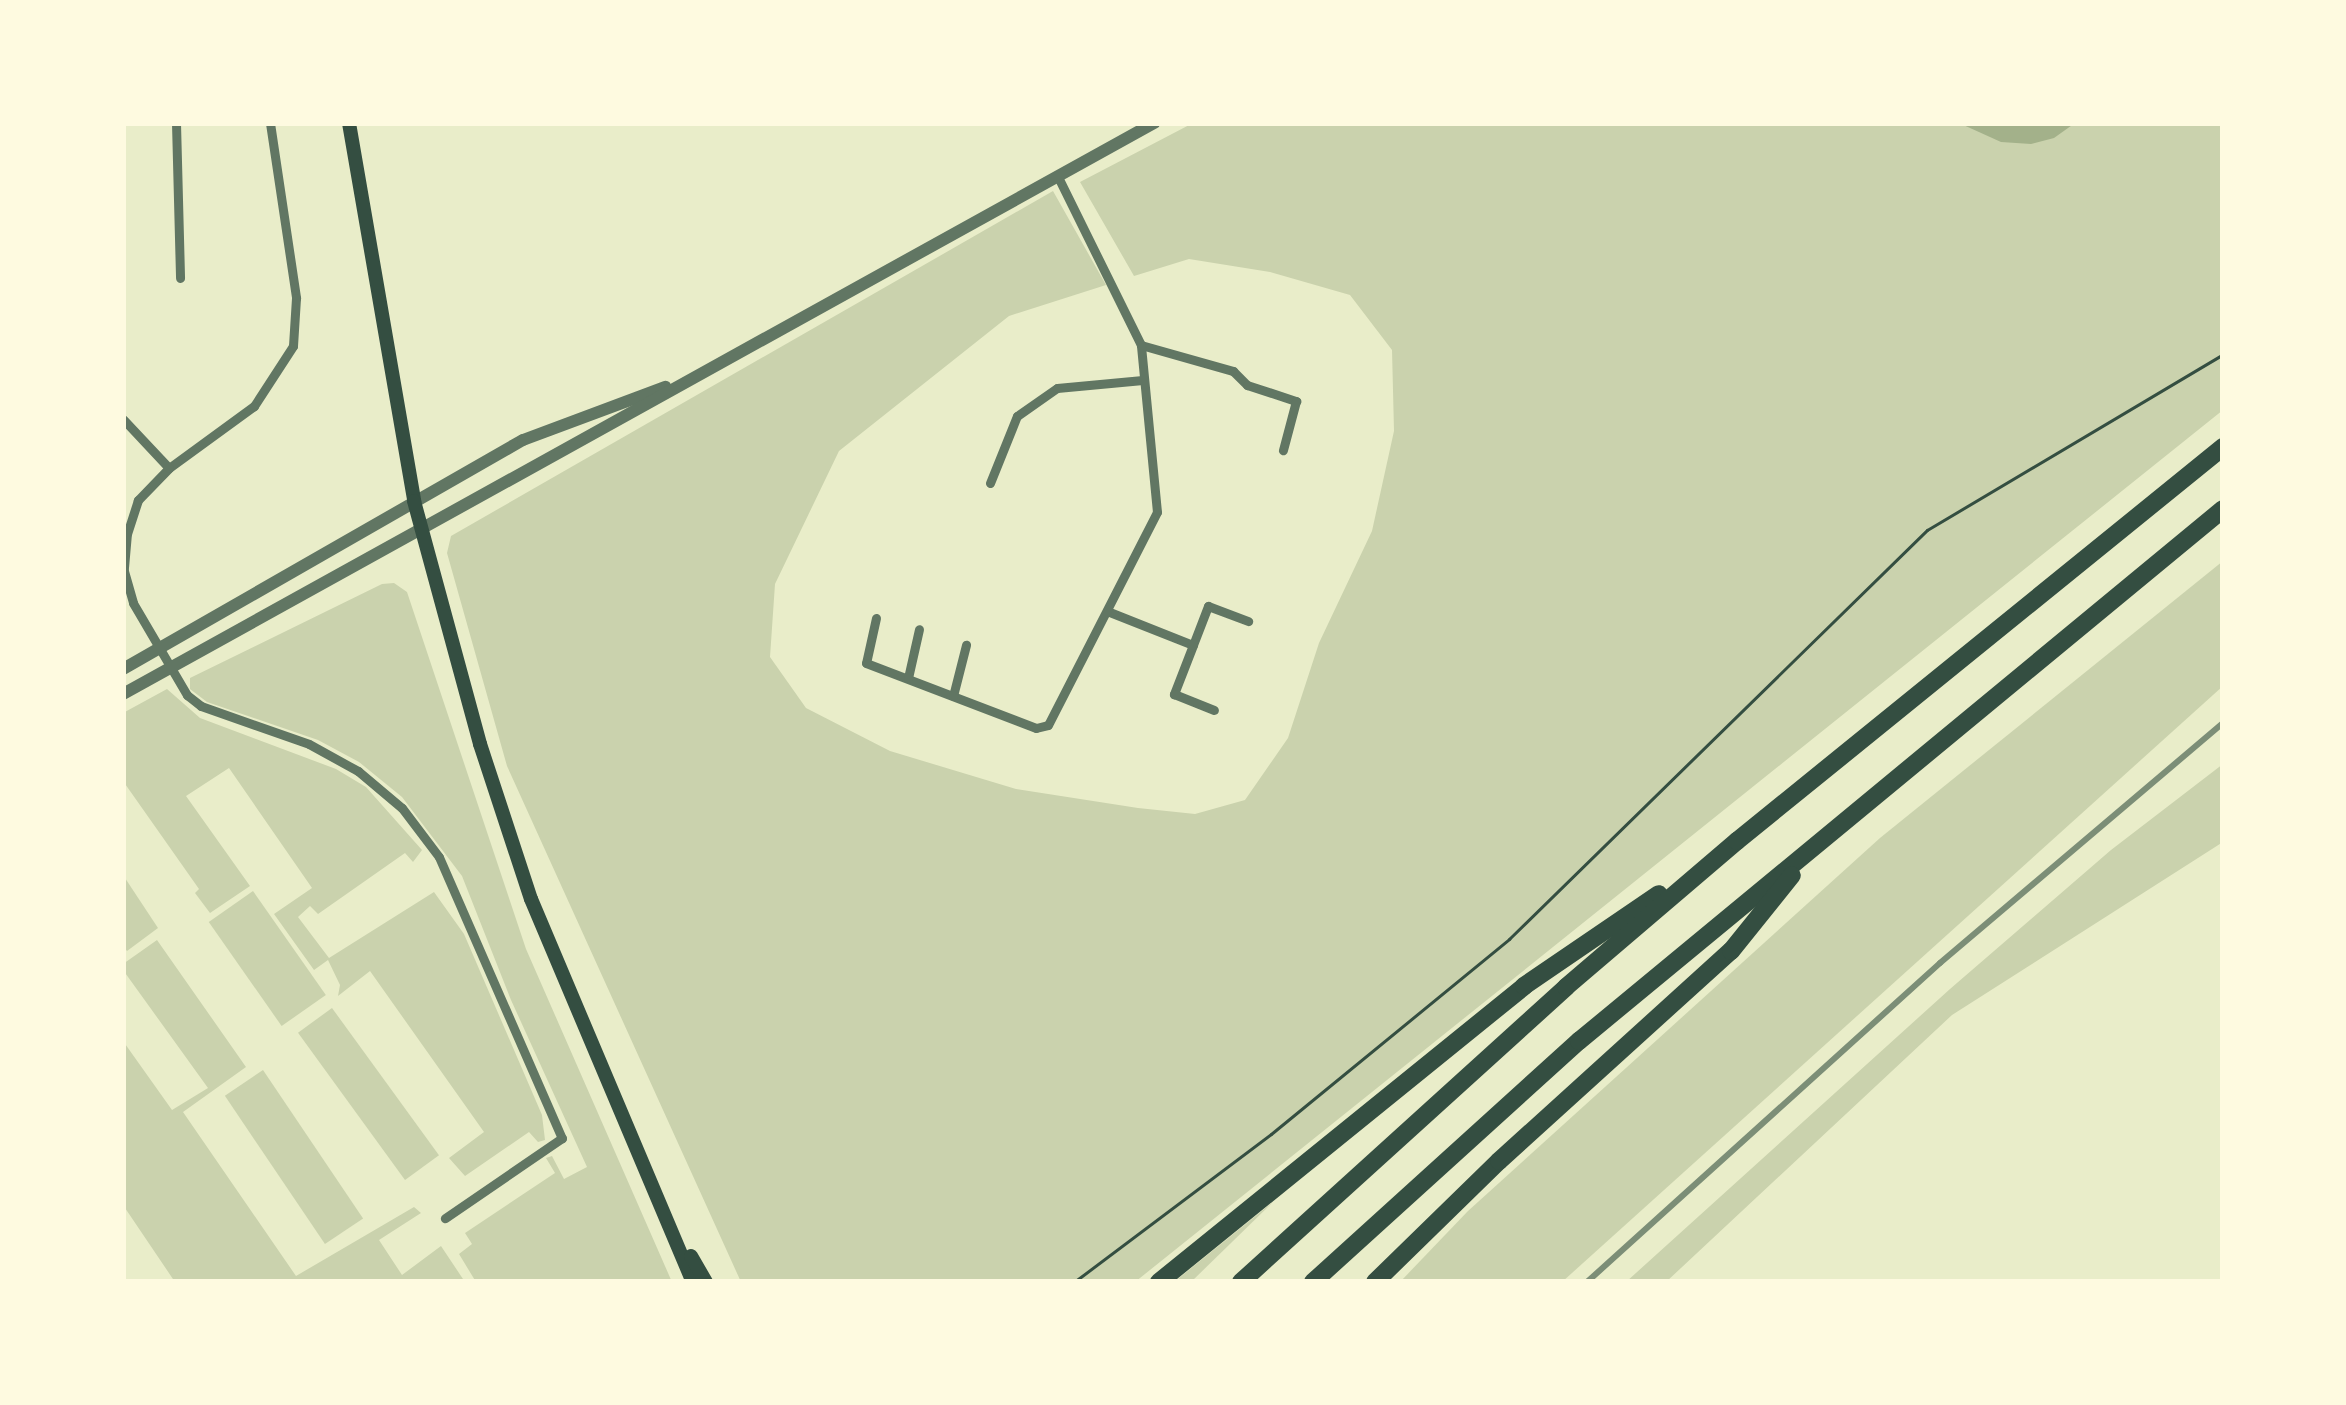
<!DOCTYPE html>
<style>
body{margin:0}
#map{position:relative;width:2346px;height:1405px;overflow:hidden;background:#e9edc9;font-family:"Sofia Sans Condensed",sans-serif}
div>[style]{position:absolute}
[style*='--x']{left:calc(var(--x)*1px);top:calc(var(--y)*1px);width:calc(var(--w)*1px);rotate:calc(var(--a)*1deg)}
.green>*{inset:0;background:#cad2ad;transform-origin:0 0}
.water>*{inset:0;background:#a3b18a}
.path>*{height:3px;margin:-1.5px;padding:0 1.5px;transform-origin:1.5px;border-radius:1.5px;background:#344e41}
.minor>*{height:9px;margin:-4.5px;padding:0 4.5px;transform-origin:4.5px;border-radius:4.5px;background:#617663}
.tertiary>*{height:12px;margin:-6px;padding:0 6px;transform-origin:6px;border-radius:6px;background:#617663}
.secondary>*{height:14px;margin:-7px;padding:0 7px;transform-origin:7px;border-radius:7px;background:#344e41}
.motorway>*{height:18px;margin:-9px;padding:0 9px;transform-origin:9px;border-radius:9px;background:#344e41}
.rail>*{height:6px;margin:-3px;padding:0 3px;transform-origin:3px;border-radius:3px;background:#7c8e77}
span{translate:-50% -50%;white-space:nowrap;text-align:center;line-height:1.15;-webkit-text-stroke:9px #fefae0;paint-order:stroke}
.frame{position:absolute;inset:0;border:126px solid #fefae0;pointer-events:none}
</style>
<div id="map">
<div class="green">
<div style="clip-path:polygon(1193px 123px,2223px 123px,2223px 410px,1135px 1282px,741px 1282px,507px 766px,447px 553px,451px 536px,1053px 191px,1106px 285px,1009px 316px,839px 451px,775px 584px,770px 657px,806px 708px,890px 751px,1016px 789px,1138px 808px,1195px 814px,1245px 800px,1288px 738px,1319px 643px,1372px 531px,1394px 431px,1392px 350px,1350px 295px,1270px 272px,1189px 259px,1134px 276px,1080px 182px)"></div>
<div style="clip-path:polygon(2223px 561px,2223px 686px,1562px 1282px,1400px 1282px,1468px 1211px,1880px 838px)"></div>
<div style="clip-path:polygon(394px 583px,407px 592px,526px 949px,672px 1282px,476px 1282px,459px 1254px,472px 1244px,465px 1233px,555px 1173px,546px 1158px,552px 1156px,564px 1179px,587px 1167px,511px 1000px,462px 876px,402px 797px,359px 762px,318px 740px,207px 702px,190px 689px,190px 678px,382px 584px)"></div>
<div style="clip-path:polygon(167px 689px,200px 718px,336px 769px,366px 787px,422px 850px,413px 862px,405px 853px,318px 914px,310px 906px,298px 917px,329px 958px,434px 892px,464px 934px,542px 1115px,545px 1140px,538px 1142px,529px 1132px,465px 1176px,449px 1158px,484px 1132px,370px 971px,338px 996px,340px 985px,328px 960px,314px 970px,274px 914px,312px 888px,229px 768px,186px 796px,250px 886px,210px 913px,195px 893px,199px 889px,123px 781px,123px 713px)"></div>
<div style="clip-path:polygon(2223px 764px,2223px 842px,1952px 1015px,1666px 1282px,1626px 1282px,1950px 989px,2111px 850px)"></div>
<div style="clip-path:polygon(123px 875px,158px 928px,127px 951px,123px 946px)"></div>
<div style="left:253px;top:891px;width:127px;height:54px;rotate:55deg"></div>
<div style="clip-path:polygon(157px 940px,246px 1067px,183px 1112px,296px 1276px,414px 1207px,421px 1213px,379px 1240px,402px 1275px,441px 1246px,465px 1282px,175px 1282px,123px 1205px,123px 1041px,172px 1110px,208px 1088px,123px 970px,123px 964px)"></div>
<div style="left:332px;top:1008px;width:182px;height:42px;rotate:54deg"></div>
<div style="left:263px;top:1070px;width:179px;height:46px;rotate:56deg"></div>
<div style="clip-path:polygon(1273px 1202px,1191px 1282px,1174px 1282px)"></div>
</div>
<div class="water">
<div style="clip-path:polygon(1959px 123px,2075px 123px,2054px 138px,2031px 144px,2001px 142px)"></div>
</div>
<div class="path">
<div style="--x:1074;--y:1282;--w:246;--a:-36.9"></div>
<div style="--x:1271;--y:1134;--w:308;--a:-39.3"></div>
<div style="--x:1509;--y:939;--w:585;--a:-44.38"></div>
<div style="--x:1927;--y:530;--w:344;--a:-30.7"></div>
</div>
<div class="minor">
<div style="--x:176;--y:123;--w:155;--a:88.5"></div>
<div style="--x:270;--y:123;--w:177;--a:81.5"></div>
<div style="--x:296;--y:298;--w:48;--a:93.6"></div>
<div style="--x:293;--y:346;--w:72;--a:123"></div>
<div style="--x:254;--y:406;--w:105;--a:143.9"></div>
<div style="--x:169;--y:468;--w:45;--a:134.1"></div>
<div style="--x:138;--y:500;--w:35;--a:108"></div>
<div style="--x:127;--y:533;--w:38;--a:95"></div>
<div style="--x:124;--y:571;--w:33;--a:74"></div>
<div style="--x:133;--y:603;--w:107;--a:59.6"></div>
<div style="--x:187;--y:695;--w:18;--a:38"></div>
<div style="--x:201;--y:706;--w:114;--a:19.4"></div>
<div style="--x:309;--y:744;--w:56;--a:28.9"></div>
<div style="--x:358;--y:771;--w:57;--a:40.1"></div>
<div style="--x:402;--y:808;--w:61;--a:52.9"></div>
<div style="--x:439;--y:857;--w:307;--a:66.4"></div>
<div style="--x:562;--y:1138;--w:142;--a:145.6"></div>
<div style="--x:1141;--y:345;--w:96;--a:15.8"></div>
<div style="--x:1233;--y:371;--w:20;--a:45"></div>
<div style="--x:1247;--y:385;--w:52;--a:18.1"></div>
<div style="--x:1296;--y:401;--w:51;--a:104.9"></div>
<div style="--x:123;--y:419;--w:67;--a:46.8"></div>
<div style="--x:990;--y:483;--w:72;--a:-68.1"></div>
<div style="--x:1017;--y:416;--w:49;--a:-35"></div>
<div style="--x:1057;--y:388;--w:86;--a:-5.3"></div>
<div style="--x:1107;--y:611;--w:92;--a:21.6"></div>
<div style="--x:1193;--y:645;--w:53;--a:111.2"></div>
<div style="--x:1174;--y:694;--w:43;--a:21.8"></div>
<div style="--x:876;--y:618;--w:46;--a:102.5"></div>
<div style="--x:866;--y:663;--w:182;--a:20.9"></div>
<div style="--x:1036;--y:728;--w:12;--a:-14"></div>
<div style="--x:1048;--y:725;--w:239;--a:-62.9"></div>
<div style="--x:1157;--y:512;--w:168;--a:-95.5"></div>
<div style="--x:1141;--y:345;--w:187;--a:-116.3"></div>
<div style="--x:1193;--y:645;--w:42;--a:-69"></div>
<div style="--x:1208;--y:606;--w:43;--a:20.6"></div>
<div style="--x:908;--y:678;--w:50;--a:-77.3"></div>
<div style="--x:953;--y:696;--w:53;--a:-75.7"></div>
</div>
<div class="tertiary">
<div style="--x:123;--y:669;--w:461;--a:-29.8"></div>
<div style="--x:523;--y:440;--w:152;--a:-20.5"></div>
<div style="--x:123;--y:694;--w:1179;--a:-28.98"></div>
</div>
<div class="secondary">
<div style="--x:349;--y:123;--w:384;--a:80.2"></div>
<div style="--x:414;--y:501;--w:252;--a:74.8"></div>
<div style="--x:480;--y:744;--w:163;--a:71.8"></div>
<div style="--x:531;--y:899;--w:416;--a:67.1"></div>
<div style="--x:691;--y:1256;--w:30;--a:60"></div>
</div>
<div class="motorway">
<div style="--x:1159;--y:1282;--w:470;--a:-39"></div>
<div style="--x:1524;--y:986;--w:163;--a:-34.3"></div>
<div style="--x:1241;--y:1282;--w:439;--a:-42.2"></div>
<div style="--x:1566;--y:987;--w:225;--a:-40.5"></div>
<div style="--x:1737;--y:841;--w:626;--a:-39.03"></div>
<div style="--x:1313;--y:1282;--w:359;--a:-42.2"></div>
<div style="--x:1579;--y:1041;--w:835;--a:-39.56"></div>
<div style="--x:1375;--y:1282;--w:173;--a:-44.3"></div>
<div style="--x:1499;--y:1161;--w:313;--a:-42.2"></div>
<div style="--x:1731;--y:951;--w:97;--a:-51.2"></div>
</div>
<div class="rail">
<div style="--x:1587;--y:1282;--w:476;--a:-42.1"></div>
<div style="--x:1940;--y:963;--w:371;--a:-40.3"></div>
</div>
<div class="frame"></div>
</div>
